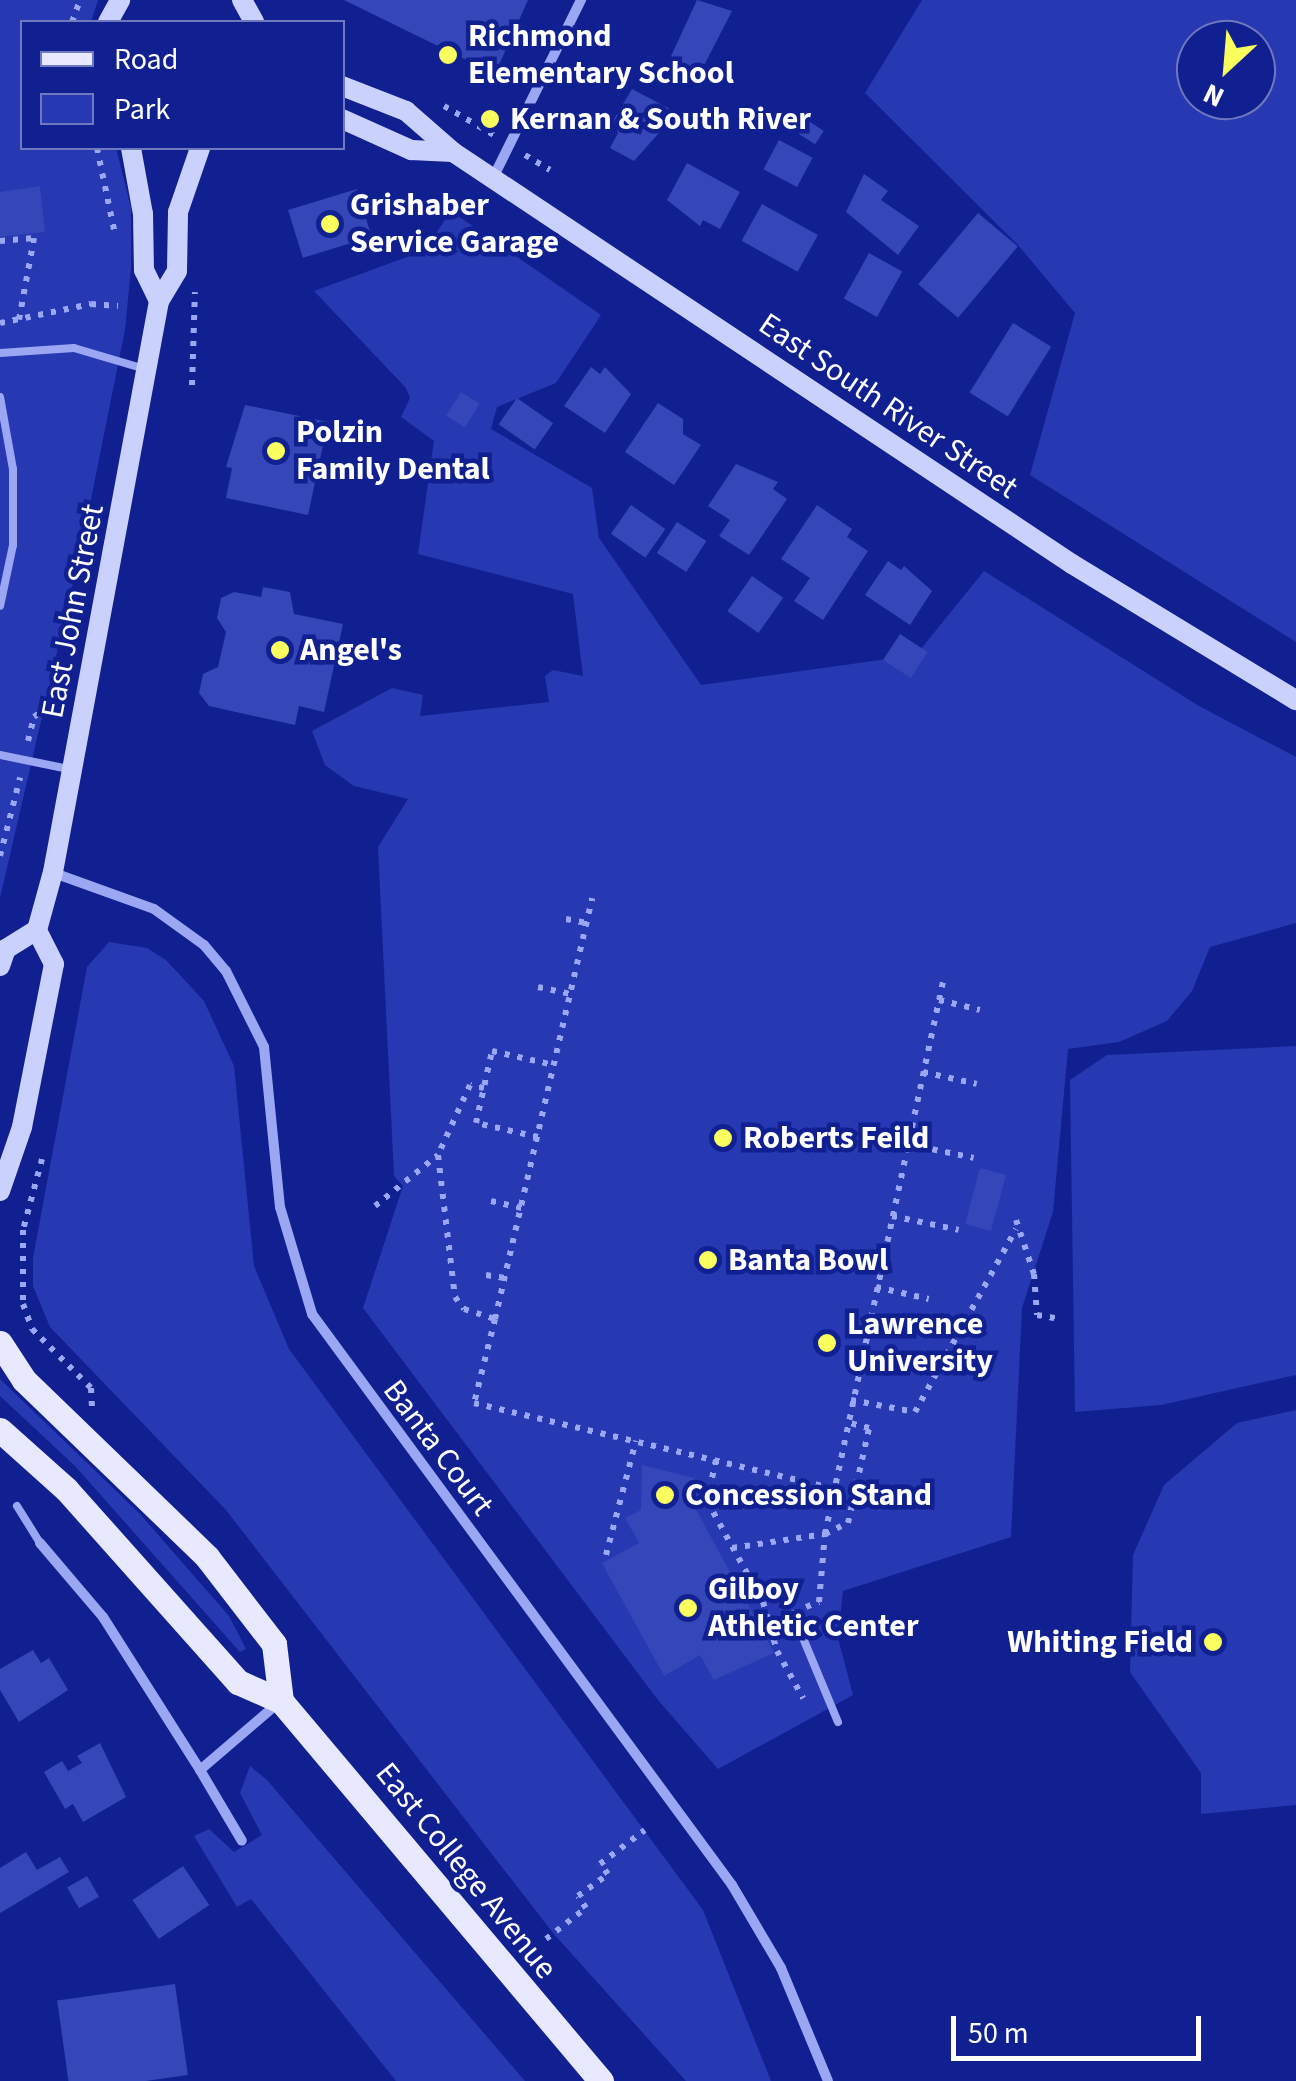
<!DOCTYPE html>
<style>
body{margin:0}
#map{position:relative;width:1296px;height:2081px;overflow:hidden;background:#112091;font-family:"Source Sans 3",sans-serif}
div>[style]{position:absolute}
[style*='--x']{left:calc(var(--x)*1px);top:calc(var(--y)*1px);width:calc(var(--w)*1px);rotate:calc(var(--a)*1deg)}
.green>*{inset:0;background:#2638b2}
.building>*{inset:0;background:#3446b8;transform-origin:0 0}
.path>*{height:6px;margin-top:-3px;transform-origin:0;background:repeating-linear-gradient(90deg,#9ca7f3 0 5px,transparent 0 13px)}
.lane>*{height:8px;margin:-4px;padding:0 4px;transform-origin:4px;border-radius:4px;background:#9ca7f3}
.street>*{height:10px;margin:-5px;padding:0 5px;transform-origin:5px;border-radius:5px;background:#9ca7f3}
.secondary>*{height:20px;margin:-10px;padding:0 10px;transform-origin:10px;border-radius:10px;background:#cbd1fd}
.primary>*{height:25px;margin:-12.5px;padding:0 12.5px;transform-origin:12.5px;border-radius:12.5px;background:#e8e9ff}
.dots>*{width:28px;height:28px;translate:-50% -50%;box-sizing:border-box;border:5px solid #112091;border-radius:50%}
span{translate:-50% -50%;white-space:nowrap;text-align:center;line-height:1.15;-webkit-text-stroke:9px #112091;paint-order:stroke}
.poi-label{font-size:32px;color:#fff;font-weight:700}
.left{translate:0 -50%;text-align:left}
.right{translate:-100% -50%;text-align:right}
.street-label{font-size:32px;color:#fff}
.legend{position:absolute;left:20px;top:20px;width:325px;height:130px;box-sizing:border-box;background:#112091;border:2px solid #7079bd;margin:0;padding:12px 18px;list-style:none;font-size:30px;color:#fff}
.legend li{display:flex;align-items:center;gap:20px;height:50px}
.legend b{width:50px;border:2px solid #7079bd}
.north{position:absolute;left:1176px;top:20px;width:100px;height:100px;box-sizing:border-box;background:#112091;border:2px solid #7079bd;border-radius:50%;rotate:206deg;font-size:28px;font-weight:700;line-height:40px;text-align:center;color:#fff}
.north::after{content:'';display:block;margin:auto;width:35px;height:45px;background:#faff5e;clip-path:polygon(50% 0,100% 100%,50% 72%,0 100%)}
.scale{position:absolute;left:951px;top:2016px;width:250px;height:45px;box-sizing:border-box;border:5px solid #fff;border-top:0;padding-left:12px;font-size:30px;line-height:35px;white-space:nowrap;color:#fff;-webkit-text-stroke:8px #112091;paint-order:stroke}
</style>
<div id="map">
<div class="green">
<div style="clip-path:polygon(0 0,98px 0,91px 22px,22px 22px,22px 148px,116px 148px,131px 208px,131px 268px,125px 330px,82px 544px,0 898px)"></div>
<div style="clip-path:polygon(evenodd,922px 0,1296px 0,1296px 642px,1030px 475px,1075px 313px,1018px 245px,865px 93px,922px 0,1196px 40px,1256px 40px,1256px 100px,1196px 100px,1196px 40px)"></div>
<div style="clip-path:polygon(451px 211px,601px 315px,556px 383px,497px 407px,491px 429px,592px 488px,599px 538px,701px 685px,916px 655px,984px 571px,1199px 706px,1296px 757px,1296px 923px,1210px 947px,1192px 991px,1167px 1021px,1119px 1042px,1068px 1049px,1053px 1212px,1022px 1308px,1011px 1537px,843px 1591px,838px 1638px,853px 1695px,718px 1769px,658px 1700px,363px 1308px,403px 1186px,394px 1176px,378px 847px,408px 799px,354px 786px,325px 765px,312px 731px,392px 688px,423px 695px,420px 716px,549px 702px,545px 676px,553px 670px,583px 676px,573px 594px,418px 554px,434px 441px,401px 417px,410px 398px,406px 388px,314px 291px,407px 257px,430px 242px)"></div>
<div style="clip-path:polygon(109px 942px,147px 948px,166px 960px,204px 1001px,234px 1066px,254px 1266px,289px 1349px,703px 1910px,771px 2081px,686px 2081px,553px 1933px,226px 1510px,50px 1327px,33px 1286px,33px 1258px,87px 967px)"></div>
<div style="clip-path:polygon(1296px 1046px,1296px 1375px,1161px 1405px,1075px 1412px,1070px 1080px,1107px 1055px)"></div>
<div style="clip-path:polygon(0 1379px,140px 1514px,229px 1616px,246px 1649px,240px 1652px,75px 1466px,0 1396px)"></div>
<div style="clip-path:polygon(1296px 1410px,1296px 1805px,1201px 1814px,1201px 1773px,1130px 1672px,1133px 1555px,1164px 1485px,1237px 1423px)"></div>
<div style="clip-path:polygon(250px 1766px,267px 1780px,525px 2081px,396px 2081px,251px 1899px,237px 1907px,194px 1836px,209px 1829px,234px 1852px,262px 1835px,240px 1793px)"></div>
</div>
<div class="building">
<div style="clip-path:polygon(344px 0,528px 0,495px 74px)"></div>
<div style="clip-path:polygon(697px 0,732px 11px,697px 79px,666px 67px)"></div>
<div style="clip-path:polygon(632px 89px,670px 109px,673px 117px,634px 161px,610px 148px,618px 133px,613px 121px)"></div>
<div style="left:807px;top:120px;width:20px;height:16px;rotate:33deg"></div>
<div style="left:779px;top:140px;width:38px;height:33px;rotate:28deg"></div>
<div style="clip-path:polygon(687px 163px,740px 192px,720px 229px,703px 220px,700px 226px,667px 200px)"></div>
<div style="clip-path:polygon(864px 174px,888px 191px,881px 200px,919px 226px,898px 255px,846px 212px)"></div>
<div style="clip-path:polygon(40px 186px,45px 232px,0 237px,0 192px)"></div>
<div style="left:357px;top:189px;width:50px;height:72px;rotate:73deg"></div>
<div style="left:762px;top:204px;width:64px;height:42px;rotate:29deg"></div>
<div style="left:978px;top:213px;width:52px;height:93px;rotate:40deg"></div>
<div style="left:869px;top:253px;width:38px;height:52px;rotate:29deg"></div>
<div style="left:1013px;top:323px;width:45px;height:82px;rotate:32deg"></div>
<div style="clip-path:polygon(591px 367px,600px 374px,605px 367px,631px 394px,605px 433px,564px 406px)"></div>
<div style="left:461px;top:392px;width:22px;height:28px;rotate:32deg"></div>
<div style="left:517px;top:398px;width:44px;height:32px;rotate:35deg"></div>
<div style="clip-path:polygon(658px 403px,683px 419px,683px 434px,701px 445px,674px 485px,625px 452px)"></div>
<div style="clip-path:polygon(245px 405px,328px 422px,308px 515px,226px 498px,232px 468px,226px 467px)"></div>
<div style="clip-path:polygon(736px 464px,778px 482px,773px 489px,787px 499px,749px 555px,719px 536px,730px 520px,708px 506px)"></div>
<div style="left:631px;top:505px;width:42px;height:35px;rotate:35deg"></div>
<div style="clip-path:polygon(817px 505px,852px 529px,847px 537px,868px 551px,823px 620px,794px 601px,810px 578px,781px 559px)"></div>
<div style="left:677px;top:522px;width:35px;height:37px;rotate:33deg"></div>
<div style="clip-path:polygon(888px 561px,901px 570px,904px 566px,932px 591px,910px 625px,865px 595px)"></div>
<div style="left:752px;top:576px;width:38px;height:43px;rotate:35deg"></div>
<div style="clip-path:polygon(263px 587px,290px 592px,294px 614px,343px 624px,324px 712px,299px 706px,295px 725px,209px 706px,199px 693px,203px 674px,218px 667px,226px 632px,217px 618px,221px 598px,234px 592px,261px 597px)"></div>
<div style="left:900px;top:634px;width:33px;height:31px;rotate:33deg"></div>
<div style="left:980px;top:1168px;width:27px;height:58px;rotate:15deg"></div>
<div style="clip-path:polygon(642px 1465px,698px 1479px,692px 1502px,774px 1653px,714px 1680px,700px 1655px,664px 1676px,602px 1563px,639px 1543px,625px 1518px,641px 1510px)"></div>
<div style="clip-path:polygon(33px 1650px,41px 1663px,49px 1658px,68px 1690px,19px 1722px,0 1690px,0 1669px)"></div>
<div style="clip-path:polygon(100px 1743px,126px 1797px,83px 1822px,73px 1804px,65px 1809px,44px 1772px,62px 1761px,68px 1771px,82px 1763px,77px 1756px)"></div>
<div style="clip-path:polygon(26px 1852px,37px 1870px,60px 1857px,69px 1872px,0 1913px,0 1868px)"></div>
<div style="left:183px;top:1866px;width:47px;height:61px;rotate:56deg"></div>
<div style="left:87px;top:1876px;width:24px;height:23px;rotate:60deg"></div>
<div style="left:175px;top:1984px;width:92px;height:119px;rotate:82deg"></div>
</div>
<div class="path">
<div style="--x:72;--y:22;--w:23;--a:-70"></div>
<div style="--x:444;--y:106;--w:58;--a:30.1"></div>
<div style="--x:97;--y:148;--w:88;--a:78.2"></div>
<div style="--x:525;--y:155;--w:29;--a:31"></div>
<div style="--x:0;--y:241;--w:34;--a:-5"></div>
<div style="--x:34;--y:238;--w:83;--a:100.4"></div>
<div style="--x:0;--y:323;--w:93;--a:-11.8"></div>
<div style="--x:91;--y:304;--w:27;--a:4"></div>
<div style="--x:192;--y:385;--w:93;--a:-88.2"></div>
<div style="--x:28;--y:741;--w:25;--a:-76"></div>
<div style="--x:34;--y:717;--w:32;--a:-39"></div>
<div style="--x:0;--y:856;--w:81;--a:-75.6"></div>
<div style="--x:566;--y:919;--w:21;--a:11"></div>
<div style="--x:538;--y:987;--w:34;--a:12"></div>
<div style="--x:939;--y:1000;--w:42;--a:13.7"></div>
<div style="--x:923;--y:1072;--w:55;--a:12.5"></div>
<div style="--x:484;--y:1088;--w:14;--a:-168"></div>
<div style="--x:470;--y:1085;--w:77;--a:114.6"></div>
<div style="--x:438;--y:1155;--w:143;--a:83.2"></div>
<div style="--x:455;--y:1297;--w:15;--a:53"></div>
<div style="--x:464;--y:1309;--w:33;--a:18"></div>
<div style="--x:495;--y:1319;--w:87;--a:104"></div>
<div style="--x:474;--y:1403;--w:370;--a:13.4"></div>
<div style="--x:538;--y:1137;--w:64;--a:-167.3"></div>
<div style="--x:476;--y:1123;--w:74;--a:-77.5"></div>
<div style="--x:492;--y:1051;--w:64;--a:12.7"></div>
<div style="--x:907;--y:1144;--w:68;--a:11.8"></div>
<div style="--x:42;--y:1159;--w:73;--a:105"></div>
<div style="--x:23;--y:1230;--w:74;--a:90"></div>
<div style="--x:23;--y:1304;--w:27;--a:70"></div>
<div style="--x:32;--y:1329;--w:83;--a:45"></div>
<div style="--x:91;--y:1388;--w:19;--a:87"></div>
<div style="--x:491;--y:1201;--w:32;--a:13"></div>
<div style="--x:375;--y:1206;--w:81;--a:-39"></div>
<div style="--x:892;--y:1216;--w:68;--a:11.8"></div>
<div style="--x:1016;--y:1220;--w:57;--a:71.6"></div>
<div style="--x:1034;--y:1274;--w:41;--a:85.8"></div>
<div style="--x:1037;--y:1315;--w:22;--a:10"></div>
<div style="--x:486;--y:1275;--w:19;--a:9"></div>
<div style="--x:876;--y:1287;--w:54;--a:12.8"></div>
<div style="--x:495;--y:1319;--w:432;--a:-77"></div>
<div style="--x:860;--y:1359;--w:41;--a:11.3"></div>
<div style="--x:851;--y:1400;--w:65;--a:10.6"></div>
<div style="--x:915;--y:1412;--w:209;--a:-61.1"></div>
<div style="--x:716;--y:1460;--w:42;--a:102.4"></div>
<div style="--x:707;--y:1501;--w:115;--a:61"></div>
<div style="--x:763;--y:1602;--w:51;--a:74.1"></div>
<div style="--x:777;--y:1651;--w:54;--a:61"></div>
<div style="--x:732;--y:1548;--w:94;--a:-8.6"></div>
<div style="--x:825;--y:1534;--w:570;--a:-77.94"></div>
<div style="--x:606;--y:1555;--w:118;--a:-75.3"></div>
<div style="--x:806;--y:1607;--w:14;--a:-21"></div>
<div style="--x:819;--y:1602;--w:68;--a:-85"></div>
<div style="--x:825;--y:1534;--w:25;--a:-26"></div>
<div style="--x:848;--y:1523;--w:97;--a:-77.5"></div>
<div style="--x:869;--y:1428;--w:24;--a:-165"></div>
<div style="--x:546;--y:1939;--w:51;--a:-37.8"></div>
<div style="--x:586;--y:1908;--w:14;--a:-124"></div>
<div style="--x:578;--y:1896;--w:37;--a:-36"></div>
<div style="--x:608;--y:1874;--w:13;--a:-129"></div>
<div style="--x:600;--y:1864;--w:56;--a:-37.1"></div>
</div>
<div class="lane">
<div style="--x:0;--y:353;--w:74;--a:-3.9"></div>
<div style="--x:74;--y:348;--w:74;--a:16.5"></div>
<div style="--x:0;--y:397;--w:73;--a:79.8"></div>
<div style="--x:13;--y:469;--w:76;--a:90"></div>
<div style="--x:13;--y:545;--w:62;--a:102"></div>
<div style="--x:0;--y:755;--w:70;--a:11.5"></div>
<div style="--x:17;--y:1506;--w:44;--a:58.1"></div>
<div style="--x:793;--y:1614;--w:117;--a:67.4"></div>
</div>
<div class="street">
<div style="--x:493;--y:178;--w:199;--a:-63.7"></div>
<div style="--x:54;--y:873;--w:106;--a:19.8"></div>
<div style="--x:154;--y:909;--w:62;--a:35.8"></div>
<div style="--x:204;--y:945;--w:34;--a:50"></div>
<div style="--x:226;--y:971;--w:85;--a:63.4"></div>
<div style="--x:264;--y:1047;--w:161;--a:84.3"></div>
<div style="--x:280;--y:1207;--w:112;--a:73.3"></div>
<div style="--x:312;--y:1314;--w:709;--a:53.66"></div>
<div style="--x:732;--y:1885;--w:96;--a:59.4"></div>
<div style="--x:781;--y:1968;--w:122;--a:67.4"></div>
<div style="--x:40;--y:1543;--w:97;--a:49.6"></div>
<div style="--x:103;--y:1617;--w:181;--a:57.6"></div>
<div style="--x:200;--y:1770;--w:101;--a:-40.6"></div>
<div style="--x:200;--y:1770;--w:82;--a:59.4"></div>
</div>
<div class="secondary">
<div style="--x:242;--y:0;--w:25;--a:61"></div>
<div style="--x:108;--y:22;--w:25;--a:-61"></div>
<div style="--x:342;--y:86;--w:69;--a:21.3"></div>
<div style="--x:406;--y:111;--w:62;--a:41.1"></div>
<div style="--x:453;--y:152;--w:744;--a:33.65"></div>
<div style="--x:1072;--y:564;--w:262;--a:31.3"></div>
<div style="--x:342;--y:119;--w:76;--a:24.2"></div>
<div style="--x:411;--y:150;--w:42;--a:2.7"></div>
<div style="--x:131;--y:148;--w:67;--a:79.7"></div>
<div style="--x:143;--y:214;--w:56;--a:89"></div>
<div style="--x:144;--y:270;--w:34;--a:64"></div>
<div style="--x:0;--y:966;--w:18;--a:-71"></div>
<div style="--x:6;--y:949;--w:36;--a:-32"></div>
<div style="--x:37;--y:930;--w:60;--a:-74.6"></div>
<div style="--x:53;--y:872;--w:581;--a:-79.48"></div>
<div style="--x:159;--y:301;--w:35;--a:-59"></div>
<div style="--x:177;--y:271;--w:59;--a:-89"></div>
<div style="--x:178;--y:212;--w:68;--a:-71"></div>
<div style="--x:0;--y:1191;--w:68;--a:-71"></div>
<div style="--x:22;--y:1127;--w:166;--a:-78.9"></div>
<div style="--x:54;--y:964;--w:38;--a:-117"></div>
</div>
<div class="primary">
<div style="--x:0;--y:1343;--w:44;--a:57"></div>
<div style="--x:24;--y:1380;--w:255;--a:44"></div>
<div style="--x:207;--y:1557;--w:110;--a:52.4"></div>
<div style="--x:274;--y:1644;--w:57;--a:83"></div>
<div style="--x:0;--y:1430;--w:89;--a:41.8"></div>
<div style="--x:66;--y:1489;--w:259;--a:48.3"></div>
<div style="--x:238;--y:1682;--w:47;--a:23.8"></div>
<div style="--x:281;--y:1701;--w:497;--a:49.9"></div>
</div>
<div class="dots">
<div style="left:448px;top:55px;background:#faff5e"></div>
<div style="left:490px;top:119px;background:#faff5e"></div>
<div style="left:330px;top:224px;background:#faff5e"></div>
<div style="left:276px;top:451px;background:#faff5e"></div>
<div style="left:280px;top:650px;background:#faff5e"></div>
<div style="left:723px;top:1138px;background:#faff5e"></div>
<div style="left:708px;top:1260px;background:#faff5e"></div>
<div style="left:827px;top:1343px;background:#faff5e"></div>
<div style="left:665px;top:1495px;background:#faff5e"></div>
<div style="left:688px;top:1608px;background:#faff5e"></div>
<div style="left:1213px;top:1642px;background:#faff5e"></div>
</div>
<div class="poi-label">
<span class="left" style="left:468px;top:55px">Richmond<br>Elementary School</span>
<span class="left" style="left:510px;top:119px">Kernan &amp; South River</span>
<span class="left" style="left:350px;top:224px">Grishaber<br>Service Garage</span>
<span class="left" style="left:296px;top:451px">Polzin<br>Family Dental</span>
<span class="left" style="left:300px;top:650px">Angel's</span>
<span class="left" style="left:743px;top:1138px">Roberts Feild</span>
<span class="left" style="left:728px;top:1260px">Banta Bowl</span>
<span class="left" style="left:847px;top:1343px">Lawrence<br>University</span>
<span class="left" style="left:685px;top:1495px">Concession Stand</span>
<span class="left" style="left:708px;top:1608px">Gilboy<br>Athletic Center</span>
<span class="right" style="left:1193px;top:1642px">Whiting Field</span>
</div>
<div class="street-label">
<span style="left:888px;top:406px;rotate:34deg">East South River Street</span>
<span style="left:73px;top:611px;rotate:-79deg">East John Street</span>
<span style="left:438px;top:1448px;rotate:53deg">Banta Court</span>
<span style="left:466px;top:1871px;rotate:51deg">East College Avenue</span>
</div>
<ul class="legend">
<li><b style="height:12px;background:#e8e9ff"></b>Road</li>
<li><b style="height:28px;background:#2638b2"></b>Park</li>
</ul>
<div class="north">N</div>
<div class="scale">50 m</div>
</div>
